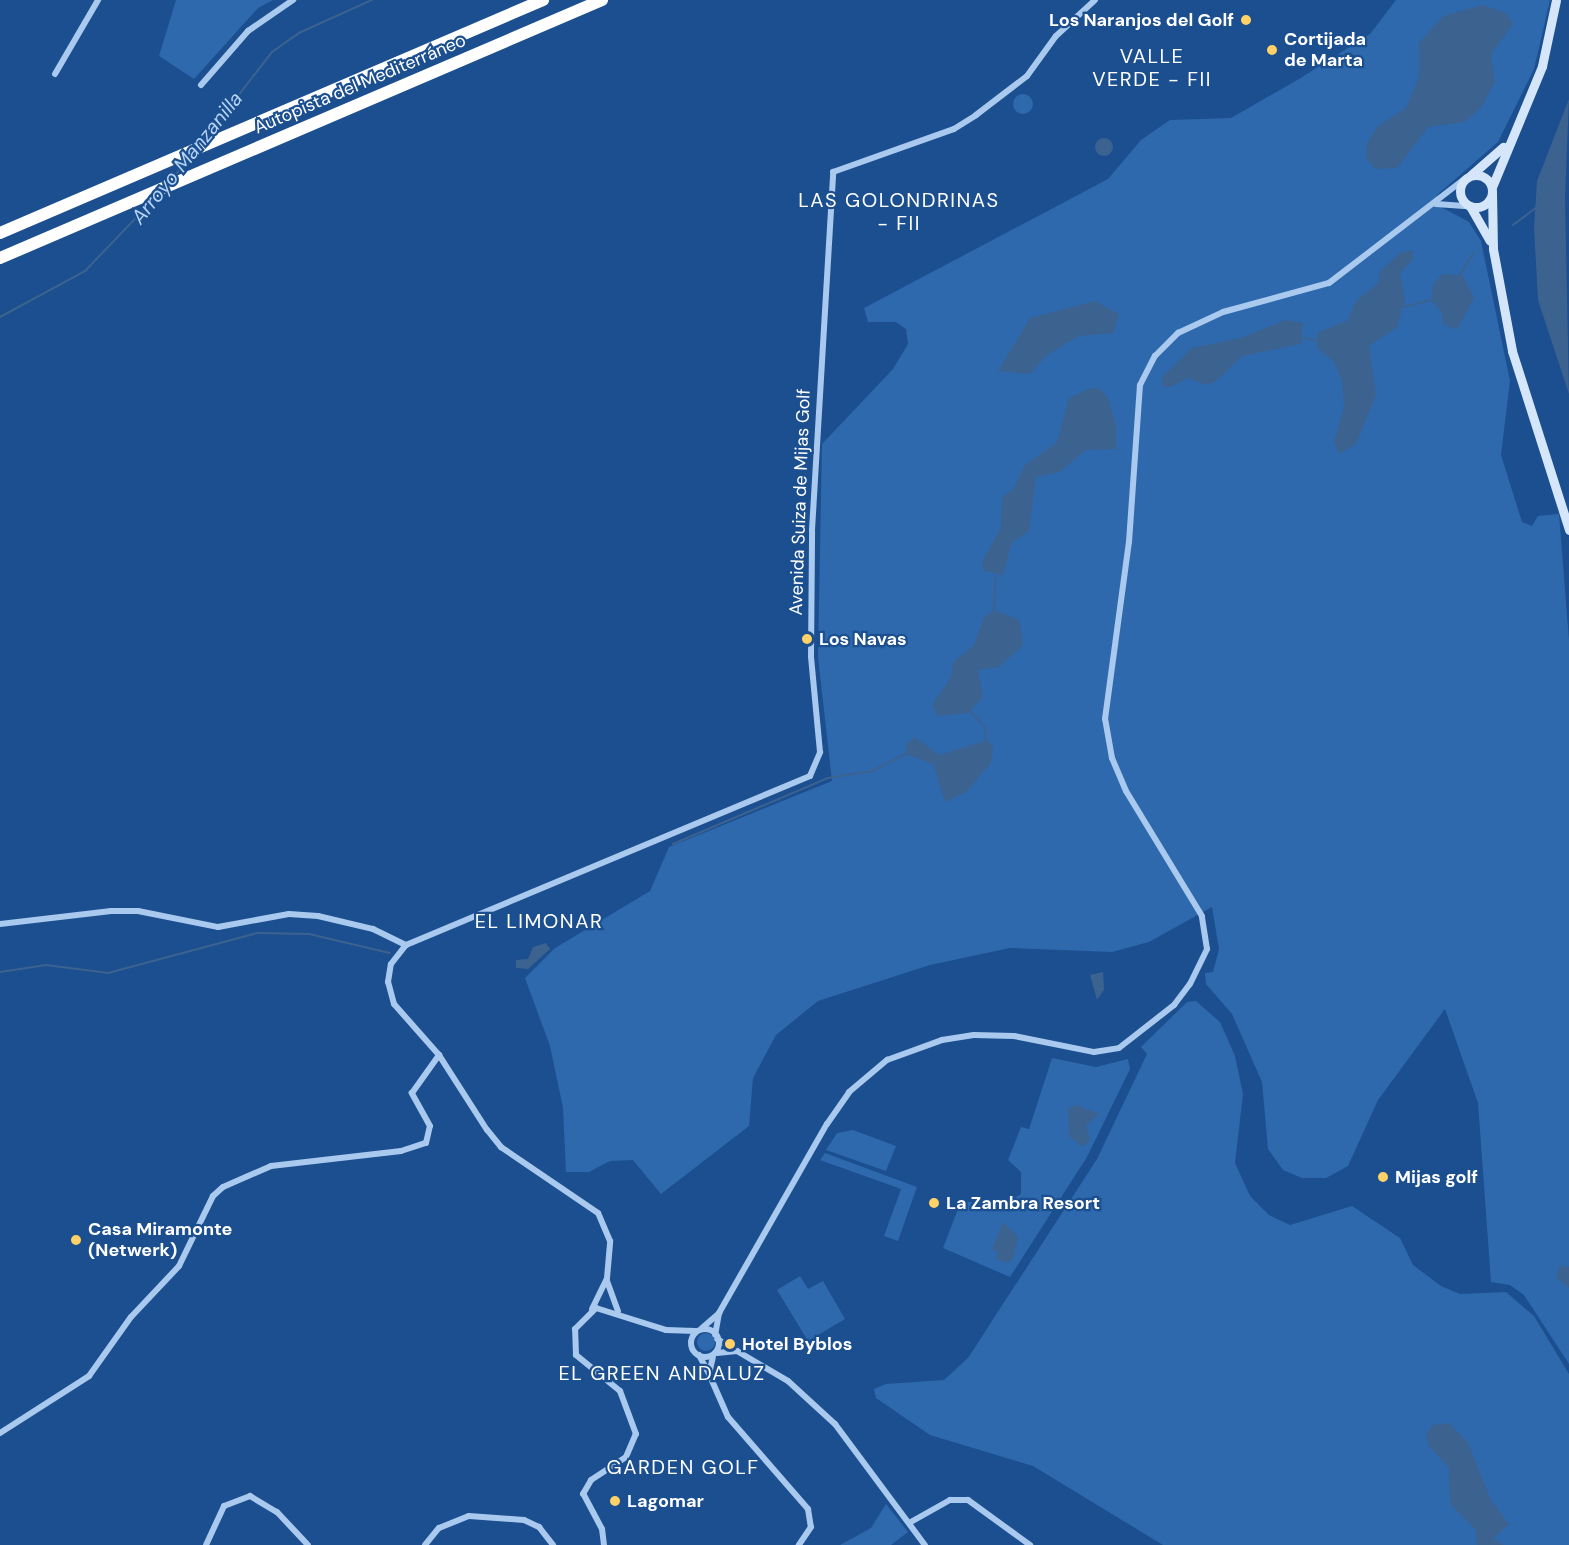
<!DOCTYPE html>
<meta charset="utf-8">
<style>
body{margin:0}
#map{position:relative;width:1569px;height:1545px;overflow:hidden;background:#1b4f8f;font-family:"DM Sans",sans-serif}
div>[style]{position:absolute}
[style*='--x']{left:calc(var(--x)*1px);top:calc(var(--y)*1px);width:calc(var(--w)*1px);rotate:calc(var(--a)*1deg)}
.green>*{inset:0;background:#2e69ad}
.round{border-radius:50%}
.water>*{inset:0;background:#3c6290}
.stream>*{height:2px;margin:-1px;padding:0 1px;transform-origin:1px;border-radius:1px;background:#3c6290}
.street>*{height:6px;margin:-3px;padding:0 3px;transform-origin:3px;border-radius:3px;background:#a9c9ee}
.street>.ring{margin:-3px;padding:0;box-sizing:content-box;background:none;border:6px solid #a9c9ee;border-radius:50%}
.secondary>*{height:9px;margin:-4.5px;padding:0 4.5px;transform-origin:4.5px;border-radius:4.5px;background:#d6e6fa}
.secondary>.ring{margin:-4.5px;padding:0;box-sizing:content-box;background:none;border:9px solid #d6e6fa;border-radius:50%}
.highway>*{height:12px;margin:-6px;padding:0 6px;transform-origin:6px;border-radius:6px;background:#fff}
.dots>*{width:16px;height:16px;translate:-50% -50%;box-sizing:border-box;border:3px solid #1b4f8f;border-radius:50%}
span{translate:-50% -50%;white-space:nowrap;text-align:center;line-height:1.15;-webkit-text-stroke:4.5px #1b4f8f;paint-order:stroke}
.poi-label{font-size:18px;color:#fff;font-weight:700}
.right{translate:-100% -50%;text-align:right}
.left{translate:0 -50%;text-align:left}
.street-label{font-size:18px;color:#fff}
.neighbourhood-label{font-size:20px;color:#fff;letter-spacing:1.5px}
.water-label{font-size:20px;color:#b5d3f5;font-style:italic}
</style>
<div id="map">
<div class="green">
<div style="clip-path:polygon(176px 0,273px 0,258px 8px,194px 79px,159px 56px)"></div>
<div style="clip-path:polygon(1396px 0,1550px 0,1534px 69px,1498px 142px,1437px 195px,1441px 207px,1469px 222px,1481px 241px,1510px 381px,1501px 455px,1522px 522px,1532px 526px,1538px 516px,1559px 514px,1569px 640px,1569px 1364px,1524px 1295px,1510px 1285px,1491px 1282px,1478px 1103px,1445px 1009px,1378px 1100px,1348px 1166px,1326px 1178px,1302px 1178px,1283px 1170px,1268px 1149px,1262px 1082px,1232px 1014px,1206px 984px,1205px 973px,1213px 972px,1219px 949px,1212px 907px,1149px 942px,1112px 952px,1010px 948px,930px 965px,818px 1001px,776px 1035px,753px 1078px,749px 1126px,661px 1194px,633px 1160px,610px 1161px,589px 1172px,566px 1172px,563px 1108px,550px 1046px,525px 978px,555px 948px,650px 891px,669px 847px,832px 781px,818px 657px,822px 444px,893px 369px,908px 344px,906px 329px,896px 322px,868px 322px,864px 308px,1108px 179px,1141px 140px,1170px 120px,1231px 118px,1299px 79px,1370px 34px)"></div>
<div class="round" style="left:1013px;top:94px;width:20px;height:20px"></div>
<div style="clip-path:polygon(1196px 1001px,1220px 1022px,1235px 1056px,1243px 1094px,1235px 1163px,1250px 1196px,1269px 1215px,1290px 1225px,1352px 1206px,1400px 1238px,1413px 1265px,1441px 1286px,1460px 1294px,1506px 1292px,1534px 1316px,1569px 1374px,1569px 1545px,1163px 1545px,1033px 1466px,930px 1435px,876px 1398px,874px 1389px,886px 1384px,944px 1380px,968px 1358px,1097px 1159px,1147px 1054px,1141px 1047px,1187px 1002px)"></div>
<div style="clip-path:polygon(1052px 1058px,1096px 1067px,1128px 1059px,1130px 1069px,1087px 1157px,1010px 1277px,943px 1248px,961px 1201px,1002px 1206px,1021px 1194px,1021px 1172px,1008px 1160px,1021px 1127px,1029px 1129px)"></div>
<div style="clip-path:polygon(853px 1130px,896px 1146px,886px 1171px,826px 1150px,837px 1133px)"></div>
<div style="clip-path:polygon(825px 1153px,917px 1187px,898px 1241px,884px 1236px,901px 1189px,820px 1160px)"></div>
<div style="clip-path:polygon(800px 1276px,808px 1289px,823px 1281px,845px 1319px,808px 1341px,777px 1290px)"></div>
<div class="round" style="left:697px;top:1333px;width:18px;height:18px"></div>
<div style="clip-path:polygon(886px 1504px,908px 1532px,891px 1545px,840px 1545px,871px 1528px)"></div>
</div>
<div class="water">
<div style="clip-path:polygon(1483px 5px,1506px 13px,1513px 24px,1491px 54px,1495px 82px,1482px 106px,1465px 122px,1428px 127px,1397px 168px,1375px 169px,1366px 158px,1367px 143px,1378px 126px,1406px 108px,1419px 77px,1419px 43px,1443px 16px)"></div>
<div style="clip-path:polygon(1569px 99px,1565px 197px,1569px 394px,1538px 300px,1534px 228px,1537px 181px)"></div>
<div class="round" style="left:1095px;top:138px;width:18px;height:18px"></div>
<div style="clip-path:polygon(1413px 250px,1413px 259px,1400px 273px,1405px 299px,1397px 327px,1369px 346px,1376px 395px,1356px 444px,1339px 454px,1334px 441px,1344px 407px,1342px 382px,1334px 362px,1317px 348px,1317px 333px,1348px 320px,1355px 302px,1378px 283px,1380px 271px,1400px 253px)"></div>
<div style="clip-path:polygon(1443px 274px,1462px 275px,1474px 298px,1457px 330px,1443px 324px,1441px 311px,1431px 300px,1433px 284px)"></div>
<div style="clip-path:polygon(1095px 301px,1119px 314px,1113px 333px,1079px 336px,1047px 355px,1030px 374px,998px 371px,1030px 318px)"></div>
<div style="clip-path:polygon(1285px 320px,1303px 323px,1301px 344px,1242px 356px,1215px 382px,1205px 385px,1188px 378px,1168px 388px,1162px 385px,1162px 377px,1192px 348px,1241px 338px)"></div>
<div style="clip-path:polygon(1088px 389px,1098px 388px,1107px 396px,1116px 424px,1116px 449px,1086px 450px,1060px 472px,1036px 477px,1029px 531px,1012px 542px,1003px 575px,984px 571px,982px 561px,1001px 528px,1002px 497px,1013px 489px,1025px 465px,1057px 442px,1069px 398px)"></div>
<div style="clip-path:polygon(994px 610px,1019px 620px,1023px 645px,999px 667px,978px 670px,983px 697px,968px 713px,938px 716px,932px 705px,951px 677px,953px 662px,974px 645px,984px 617px)"></div>
<div style="clip-path:polygon(915px 737px,939px 755px,988px 740px,993px 747px,991px 763px,966px 792px,945px 802px,933px 764px,906px 754px,906px 744px)"></div>
<div style="clip-path:polygon(546px 943px,550px 949px,528px 969px,516px 968px,516px 960px,528px 959px,533px 947px)"></div>
<div style="clip-path:polygon(1103px 972px,1104px 990px,1097px 1000px,1090px 975px)"></div>
<div style="clip-path:polygon(1076px 1105px,1099px 1114px,1086px 1125px,1090px 1140px,1083px 1147px,1069px 1136px,1068px 1109px)"></div>
<div style="clip-path:polygon(1003px 1222px,1018px 1237px,1013px 1259px,1007px 1263px,995px 1259px,998px 1253px,992px 1249px)"></div>
<div style="clip-path:polygon(1560px 1265px,1569px 1267px,1569px 1288px,1556px 1278px)"></div>
<div style="clip-path:polygon(1449px 1423px,1468px 1443px,1491px 1500px,1509px 1524px,1493px 1539px,1504px 1545px,1477px 1545px,1476px 1530px,1450px 1504px,1449px 1468px,1429px 1446px,1426px 1434px,1433px 1425px)"></div>
</div>
<div class="stream">
<div style="--x:203;--y:141;--w:113;--a:-52.2"></div>
<div style="--x:272;--y:52;--w:35;--a:-35"></div>
<div style="--x:301;--y:32;--w:78;--a:-24.3"></div>
<div style="--x:171;--y:180;--w:30;--a:-50"></div>
<div style="--x:1513;--y:225;--w:30;--a:-37"></div>
<div style="--x:1460;--y:274;--w:26;--a:-58"></div>
<div style="--x:1403;--y:307;--w:29;--a:-14"></div>
<div style="--x:0;--y:317;--w:97;--a:-28.4"></div>
<div style="--x:85;--y:271;--w:104;--a:-46.2"></div>
<div style="--x:1304;--y:338;--w:11;--a:10"></div>
<div style="--x:994;--y:610;--w:34;--a:-87"></div>
<div style="--x:970;--y:711;--w:22;--a:47"></div>
<div style="--x:985;--y:727;--w:13;--a:86"></div>
<div style="--x:673;--y:844;--w:168;--a:-23.1"></div>
<div style="--x:828;--y:778;--w:45;--a:-9"></div>
<div style="--x:872;--y:771;--w:38;--a:-27"></div>
<div style="--x:0;--y:972;--w:47;--a:-8.7"></div>
<div style="--x:46;--y:965;--w:63;--a:7.4"></div>
<div style="--x:108;--y:973;--w:154;--a:-15"></div>
<div style="--x:257;--y:933;--w:52;--a:1.1"></div>
<div style="--x:309;--y:934;--w:83;--a:13.2"></div>
</div>
<div class="street">
<div style="--x:55;--y:74;--w:86;--a:-59.8"></div>
<div style="--x:201;--y:85;--w:72;--a:-49"></div>
<div style="--x:248;--y:31;--w:55;--a:-34.6"></div>
<div style="--x:1436;--y:204;--w:32;--a:4"></div>
<div style="--x:0;--y:924;--w:112;--a:-6.7"></div>
<div style="--x:111;--y:911;--w:27;--a:0"></div>
<div style="--x:138;--y:911;--w:82;--a:11.3"></div>
<div style="--x:218;--y:927;--w:72;--a:-10.4"></div>
<div style="--x:289;--y:914;--w:29;--a:4"></div>
<div style="--x:318;--y:916;--w:57;--a:13.3"></div>
<div style="--x:373;--y:929;--w:37;--a:26"></div>
<div style="--x:607;--y:1281;--w:32;--a:70"></div>
<div style="--x:592;--y:1309;--w:34;--a:-64"></div>
<div style="--x:607;--y:1278;--w:37;--a:-85"></div>
<div style="--x:610;--y:1241;--w:30;--a:-113"></div>
<div style="--x:598;--y:1213;--w:117;--a:-145.8"></div>
<div style="--x:501;--y:1147;--w:22;--a:-129"></div>
<div style="--x:487;--y:1130;--w:89;--a:-122.6"></div>
<div style="--x:439;--y:1055;--w:68;--a:-131.4"></div>
<div style="--x:394;--y:1004;--w:23;--a:-105"></div>
<div style="--x:388;--y:982;--w:18;--a:-81"></div>
<div style="--x:391;--y:964;--w:24;--a:-52"></div>
<div style="--x:406;--y:945;--w:438;--a:-22.7"></div>
<div style="--x:810;--y:776;--w:26;--a:-67"></div>
<div style="--x:820;--y:752;--w:96;--a:-95.4"></div>
<div style="--x:811;--y:656;--w:126;--a:-89.5"></div>
<div style="--x:812;--y:530;--w:359;--a:-86.6"></div>
<div style="--x:833;--y:172;--w:128;--a:-19.6"></div>
<div style="--x:954;--y:129;--w:26;--a:-32"></div>
<div style="--x:976;--y:115;--w:64;--a:-37.4"></div>
<div style="--x:1027;--y:76;--w:49;--a:-54.1"></div>
<div style="--x:1056;--y:36;--w:53;--a:-42.7"></div>
<div style="--x:719;--y:1313;--w:218;--a:-60.3"></div>
<div style="--x:827;--y:1124;--w:39;--a:-55"></div>
<div style="--x:849;--y:1092;--w:50;--a:-40.1"></div>
<div style="--x:887;--y:1060;--w:59;--a:-20"></div>
<div style="--x:942;--y:1040;--w:32;--a:-9"></div>
<div style="--x:974;--y:1035;--w:40;--a:1.4"></div>
<div style="--x:1014;--y:1036;--w:82;--a:11.3"></div>
<div style="--x:1094;--y:1052;--w:25;--a:-9"></div>
<div style="--x:1119;--y:1048;--w:70;--a:-38"></div>
<div style="--x:1174;--y:1005;--w:26;--a:-53"></div>
<div style="--x:1190;--y:984;--w:39;--a:-64"></div>
<div style="--x:1207;--y:949;--w:33;--a:-99"></div>
<div style="--x:1202;--y:916;--w:146;--a:-121.3"></div>
<div style="--x:1126;--y:791;--w:36;--a:-113"></div>
<div style="--x:1112;--y:758;--w:40;--a:-100"></div>
<div style="--x:1105;--y:719;--w:179;--a:-82.3"></div>
<div style="--x:1129;--y:542;--w:157;--a:-86"></div>
<div style="--x:1140;--y:385;--w:33;--a:-63"></div>
<div style="--x:1155;--y:356;--w:33;--a:-45"></div>
<div style="--x:1178;--y:333;--w:50;--a:-25"></div>
<div style="--x:1223;--y:312;--w:110;--a:-15.3"></div>
<div style="--x:1329;--y:283;--w:173;--a:-37.5"></div>
<div style="--x:702;--y:1328;--w:23;--a:-41"></div>
<div style="--x:719;--y:1313;--w:22;--a:100"></div>
<div class="ring" style="left:691px;top:1329px;width:22px;height:22px"></div>
<div style="--x:737;--y:1351;--w:59;--a:30.5"></div>
<div style="--x:788;--y:1381;--w:64;--a:42.5"></div>
<div style="--x:835;--y:1424;--w:151;--a:53.4"></div>
<div style="--x:717;--y:1353;--w:20;--a:-6"></div>
<div style="--x:737;--y:1351;--w:23;--a:-149"></div>
<div style="--x:699;--y:1355;--w:21;--a:62"></div>
<div style="--x:709;--y:1374;--w:17;--a:-77"></div>
<div style="--x:709;--y:1374;--w:47;--a:66.2"></div>
<div style="--x:728;--y:1417;--w:122;--a:49"></div>
<div style="--x:808;--y:1509;--w:18;--a:81"></div>
<div style="--x:811;--y:1527;--w:22;--a:124"></div>
<div style="--x:0;--y:1433;--w:106;--a:-32.6"></div>
<div style="--x:89;--y:1376;--w:72;--a:-54.6"></div>
<div style="--x:131;--y:1317;--w:70;--a:-46.7"></div>
<div style="--x:179;--y:1266;--w:78;--a:-64.1"></div>
<div style="--x:213;--y:1196;--w:13;--a:-42"></div>
<div style="--x:223;--y:1187;--w:52;--a:-23.6"></div>
<div style="--x:271;--y:1166;--w:131;--a:-6.6"></div>
<div style="--x:401;--y:1151;--w:26;--a:-18"></div>
<div style="--x:426;--y:1143;--w:17;--a:-77"></div>
<div style="--x:430;--y:1126;--w:38;--a:-119"></div>
<div style="--x:412;--y:1093;--w:47;--a:-54.6"></div>
<div style="--x:909;--y:1523;--w:47;--a:-29.3"></div>
<div style="--x:950;--y:1500;--w:18;--a:0"></div>
<div style="--x:968;--y:1500;--w:77;--a:36"></div>
<div style="--x:206;--y:1545;--w:43;--a:-65.2"></div>
<div style="--x:224;--y:1506;--w:28;--a:-21"></div>
<div style="--x:250;--y:1496;--w:31;--a:31"></div>
<div style="--x:277;--y:1512;--w:45;--a:46.8"></div>
<div style="--x:425;--y:1545;--w:22;--a:-51"></div>
<div style="--x:439;--y:1528;--w:32;--a:-22"></div>
<div style="--x:469;--y:1516;--w:55;--a:4.2"></div>
<div style="--x:524;--y:1520;--w:17;--a:25"></div>
<div style="--x:539;--y:1527;--w:23;--a:52"></div>
<div style="--x:604;--y:1545;--w:16;--a:-97"></div>
<div style="--x:602;--y:1529;--w:40;--a:-118"></div>
<div style="--x:583;--y:1494;--w:16;--a:-60"></div>
<div style="--x:591;--y:1480;--w:42;--a:-33.3"></div>
<div style="--x:626;--y:1457;--w:25;--a:-67"></div>
<div style="--x:636;--y:1434;--w:46;--a:-110.4"></div>
<div style="--x:620;--y:1391;--w:57;--a:-140.7"></div>
<div style="--x:576;--y:1355;--w:26;--a:-92"></div>
<div style="--x:575;--y:1329;--w:30;--a:-45"></div>
<div style="--x:596;--y:1308;--w:73;--a:17.4"></div>
<div style="--x:666;--y:1330;--w:29;--a:2"></div>
</div>
<div class="secondary">
<div class="ring" style="left:1460px;top:175px;width:23px;height:23px"></div>
<div style="--x:1471;--y:175;--w:43;--a:-41.2"></div>
<div style="--x:1492;--y:187;--w:131;--a:-67.5"></div>
<div style="--x:1542;--y:66;--w:67;--a:-78"></div>
<div style="--x:1492;--y:192;--w:57;--a:89"></div>
<div style="--x:1493;--y:249;--w:104;--a:79.4"></div>
<div style="--x:1512;--y:351;--w:188;--a:72.3"></div>
<div style="--x:1470;--y:206;--w:40;--a:60.3"></div>
</div>
<div class="highway">
<div style="--x:0;--y:233;--w:591;--a:-23.22"></div>
<div style="--x:0;--y:258;--w:655;--a:-23.2"></div>
</div>
<div class="dots">
<div style="left:1246px;top:20px;background:#ffd166"></div>
<div style="left:1272px;top:50px;background:#ffd166"></div>
<div style="left:807px;top:639px;background:#ffd166"></div>
<div style="left:1383px;top:1177px;background:#ffd166"></div>
<div style="left:934px;top:1203px;background:#ffd166"></div>
<div style="left:76px;top:1240px;background:#ffd166"></div>
<div style="left:730px;top:1344px;background:#ffd166"></div>
<div style="left:615px;top:1501px;background:#ffd166"></div>
</div>
<div class="poi-label">
<span class="right" style="left:1234px;top:20px">Los Naranjos del Golf</span>
<span class="left" style="left:1284px;top:50px">Cortijada<br>de Marta</span>
<span class="left" style="left:819px;top:639px">Los Navas</span>
<span class="left" style="left:1395px;top:1177px">Mijas golf</span>
<span class="left" style="left:946px;top:1203px">La Zambra Resort</span>
<span class="left" style="left:88px;top:1240px">Casa Miramonte<br>(Netwerk)</span>
<span class="left" style="left:742px;top:1344px">Hotel Byblos</span>
<span class="left" style="left:627px;top:1501px">Lagomar</span>
</div>
<div class="street-label">
<span style="left:360px;top:84px;rotate:-23deg">Autopista del Mediterráneo</span>
<span style="left:800px;top:502px;rotate:-88deg">Avenida Suiza de Mijas Golf</span>
</div>
<div class="neighbourhood-label">
<span style="left:1152px;top:68px">VALLE<br>VERDE - FII</span>
<span style="left:899px;top:212px">LAS GOLONDRINAS<br>- FII</span>
<span style="left:539px;top:921px">EL LIMONAR</span>
<span style="left:662px;top:1373px">EL GREEN ANDALUZ</span>
<span style="left:683px;top:1467px">GARDEN GOLF</span>
</div>
<div class="water-label">
<span style="left:187px;top:158px;rotate:-51deg">Arroyo Manzanilla</span>
</div>
</div>
